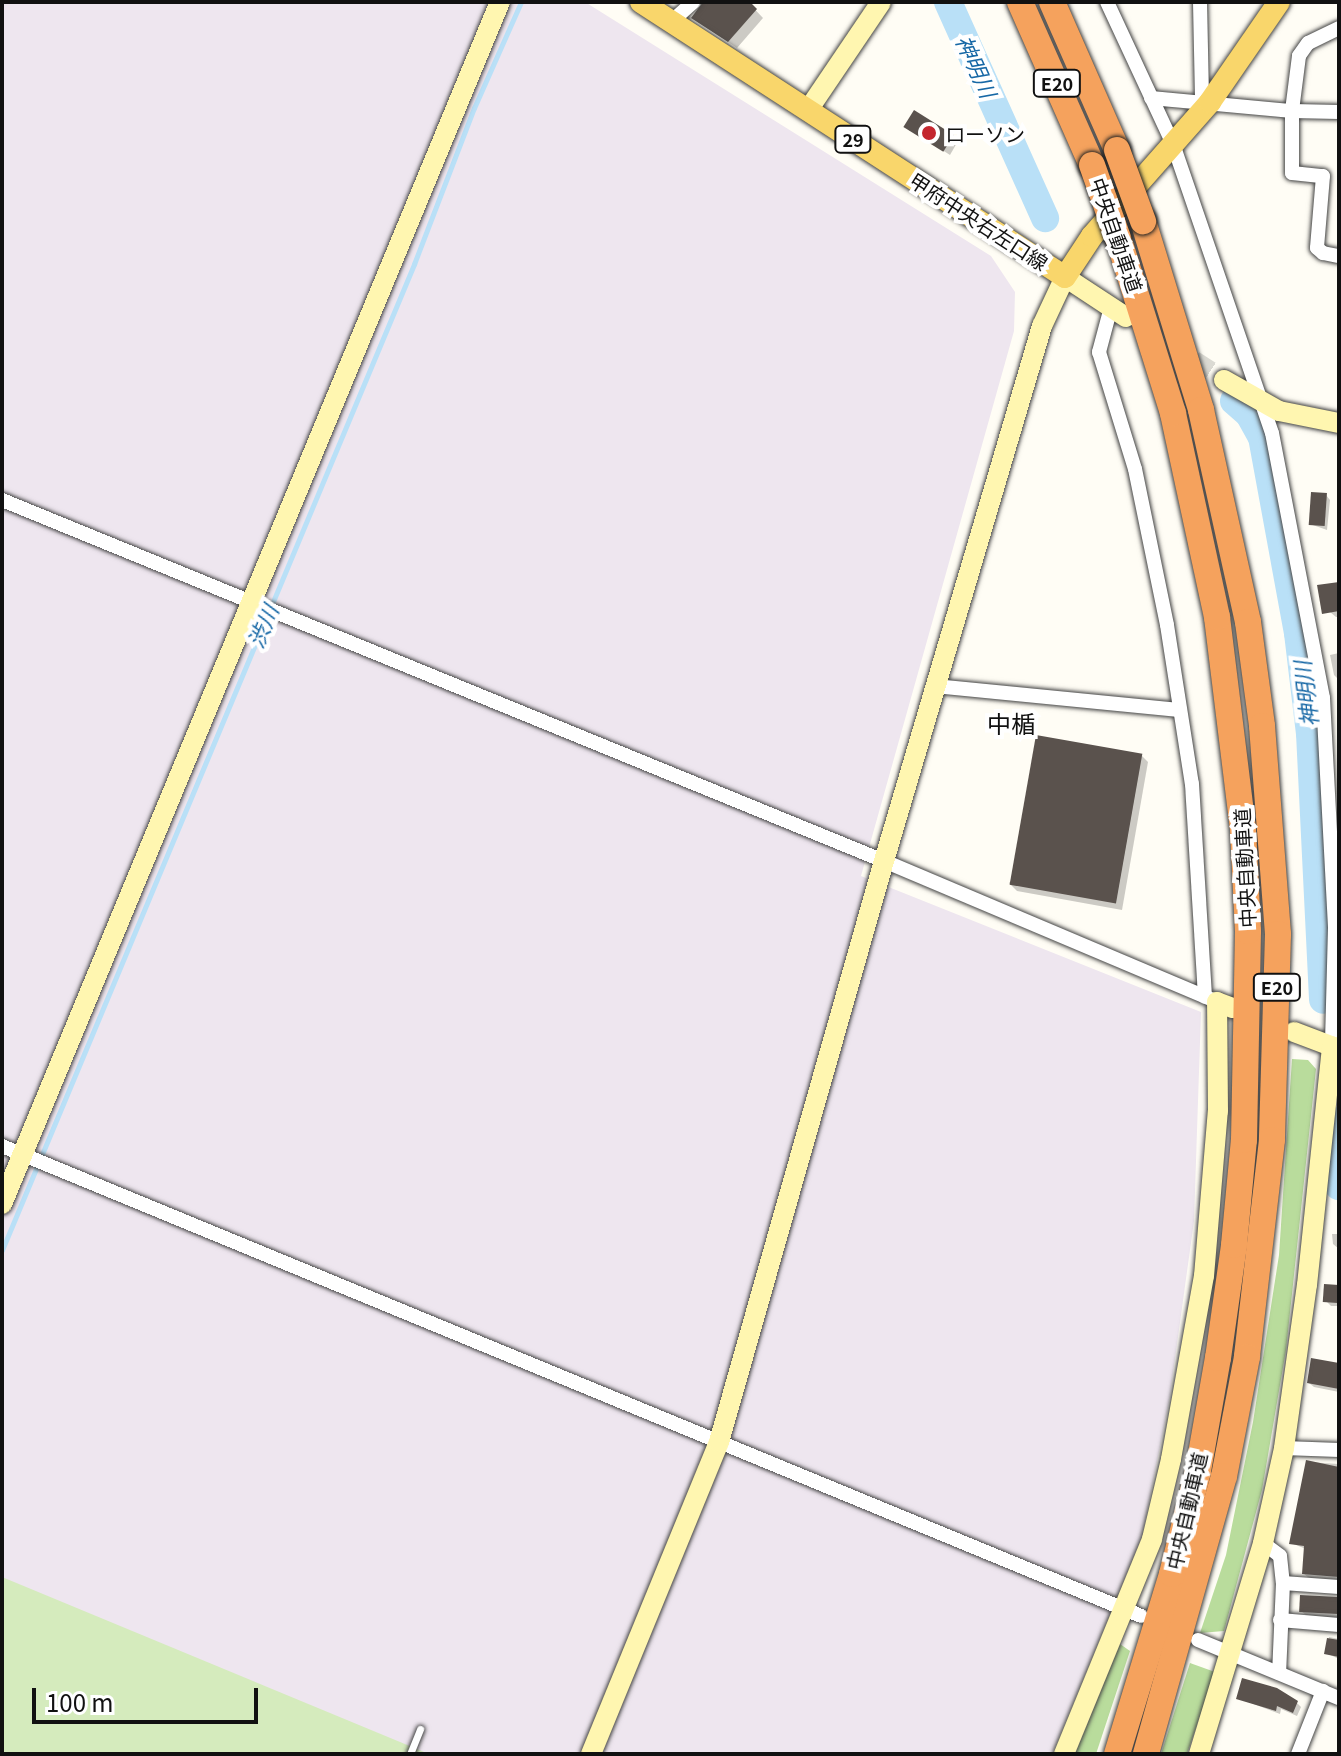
<!DOCTYPE html>
<meta charset="utf-8">
<style>
body{margin:0}
#map{position:relative;width:1341px;height:1756px;overflow:hidden;background:#fffdf5;font-family:Georgia,"Noto Sans JP",serif}
div>[style]{position:absolute}
[style*='--x']{left:calc(var(--x)*1px);top:calc(var(--y)*1px);width:calc(var(--w)*1px);rotate:calc(var(--a)*1deg)}
.industrial>*{inset:0;background:#eee6ef}
.green>*{inset:0;background:#d5ebbd}
.forest>*{inset:0;background:#b9dc9c}
.shadow>*{inset:0;background:#0003}
.stream>*{height:5px;margin:-2.5px;padding:0 2.5px;transform-origin:2.5px;border-radius:2.5px;background:#b9e0f7}
.river>*{height:28px;margin:-14px;padding:0 14px;transform-origin:14px;border-radius:14px;background:#b9e0f7}
.building>*{inset:0;background:#5a524d;transform-origin:0 0}
.secondary-tunnel>*{height:20px;margin-top:-10px;transform-origin:0;background:repeating-linear-gradient(90deg,#dbdad3 0 20px,transparent 0 30px)}
.roads{filter:drop-shadow(0 0 2px #444) drop-shadow(0 0 2px #444)}
.lane>*{height:7px;margin:-3.5px;padding:0 3.5px;transform-origin:3.5px;border-radius:3.5px;background:#fff}
.street>*{height:14px;margin:-7px;padding:0 7px;transform-origin:7px;border-radius:7px;background:#fff}
.secondary>*{height:20px;margin:-10px;padding:0 10px;transform-origin:10px;border-radius:10px;background:#fff6b0}
.primary>*{height:22px;margin:-11px;padding:0 11px;transform-origin:11px;border-radius:11px;background:#f9d66b}
.highway>*{height:26px;margin:-13px;padding:0 13px;transform-origin:13px;border-radius:13px;background:#f5a25d}
.bridges{filter:drop-shadow(0 0 2px #222) drop-shadow(0 0 2px #222)}
.highway-bridge>*{height:26px;margin:-13px;padding:0 13px;transform-origin:13px;border-radius:13px;background:#f5a25d}
.dots>*{width:22px;height:22px;translate:-50% -50%;box-sizing:border-box;border:4px solid #fff;border-radius:50%}
span{translate:-50% -50%;white-space:nowrap;text-align:center;line-height:1.15;-webkit-text-stroke:8px #fff;paint-order:stroke}
.shield-label span{padding:2px 6px;background:#fff;border:2px solid;border-radius:6px;-webkit-text-stroke-width:0}
.shield-label{font-size:18px;color:#111;font-weight:700}
.poi-label{font-size:20px;color:#111}
.left{translate:0 -50%;text-align:left}
.street-label{font-size:20px;color:#111}
.water-label{font-size:22px;color:#1768a6;font-style:italic}
.quarter-label{font-size:24px;color:#111}
.frame{position:absolute;inset:0;border:4px solid #111;pointer-events:none}
.scale{position:absolute;left:32px;top:1688px;width:226px;height:36px;box-sizing:border-box;border:4px solid #111;border-top:0;padding-left:10px;font-size:24px;line-height:28px;white-space:nowrap;color:#111;-webkit-text-stroke:6px #fff;paint-order:stroke}
</style>
<div id="map">
<div class="industrial">
<div style="clip-path:polygon(2px 2px,585px 2px,991px 256px,1015px 292px,1014px 331px,861px 876px,1201px 1012px,1194px 1221px,1169px 1402px,1142px 1537px,1052px 1754px,2px 1754px)"></div>
</div>
<div class="green">
<div style="clip-path:polygon(2px 1577px,429px 1754px,2px 1754px)"></div>
</div>
<div class="forest">
<div style="clip-path:polygon(1292px 1059px,1308px 1060px,1316px 1069px,1286px 1350px,1262px 1490px,1224px 1631px,1200px 1633px,1226px 1555px,1253px 1422px,1279px 1255px)"></div>
<div style="clip-path:polygon(1120px 1644px,1130px 1651px,1096px 1754px,1075px 1754px)"></div>
<div style="clip-path:polygon(1190px 1663px,1215px 1672px,1187px 1754px,1161px 1754px)"></div>
</div>
<div class="shadow">
<div style="clip-path:polygon(707px 2px,748px 2px,763px 18px,737px 48px,693px 18px)"></div>
<div style="clip-path:polygon(906px 127px,953px 137px,958px 141px,950px 155px)"></div>
<div style="clip-path:polygon(1326px 495px,1330px 500px,1327px 530px,1310px 524px)"></div>
<div style="clip-path:polygon(1339px 584px,1339px 617px,1336px 617px,1330px 612px)"></div>
<div style="clip-path:polygon(1339px 653px,1339px 680px,1334px 675px,1330px 655px)"></div>
<div style="clip-path:polygon(1141px 755px,1148px 762px,1122px 910px,1017px 891px,1009px 883px)"></div>
<div style="clip-path:polygon(1332px 1234px,1339px 1234px,1339px 1249px,1333px 1244px)"></div>
<div style="clip-path:polygon(1339px 1287px,1339px 1306px,1331px 1306px,1326px 1301px)"></div>
<div style="clip-path:polygon(1339px 1365px,1339px 1392px,1314px 1387px,1309px 1383px)"></div>
<div style="clip-path:polygon(1307px 1462px,1339px 1464px,1339px 1580px,1309px 1578px,1304px 1574px,1306px 1549px,1291px 1543px)"></div>
<div style="clip-path:polygon(1339px 1601px,1339px 1619px,1306px 1615px,1301px 1611px)"></div>
<div style="clip-path:polygon(1329px 1637px,1339px 1639px,1339px 1659px,1326px 1653px)"></div>
<div style="clip-path:polygon(1238px 1698px,1297px 1703px,1301px 1707px,1297px 1716px,1281px 1709px,1280px 1714px)"></div>
</div>
<div class="stream">
<div style="--x:2;--y:1250;--w:1069;--a:-67.32"></div>
<div style="--x:414;--y:264;--w:167;--a:-69"></div>
<div style="--x:474;--y:108;--w:116;--a:-66.1"></div>
</div>
<div class="river">
<div style="--x:948;--y:2;--w:237;--a:65.8"></div>
<div style="--x:1234;--y:401;--w:20;--a:41"></div>
<div style="--x:1249;--y:414;--w:26;--a:61"></div>
<div style="--x:1262;--y:437;--w:199;--a:79.6"></div>
<div style="--x:1298;--y:633;--w:101;--a:83.2"></div>
<div style="--x:1310;--y:733;--w:267;--a:87.2"></div>
<div style="--x:1339;--y:1121;--w:11;--a:112"></div>
<div style="--x:1335;--y:1131;--w:34;--a:92"></div>
<div style="--x:1334;--y:1165;--w:22;--a:77"></div>
</div>
<div class="building">
<div style="clip-path:polygon(703px 2px,750px 2px,757px 9px,728px 42px,691px 18px)"></div>
<div style="left:914px;top:110px;width:47px;height:20px;rotate:32deg"></div>
<div style="left:1311px;top:492px;width:16px;height:33px;rotate:4deg"></div>
<div style="clip-path:polygon(1339px 582px,1339px 611px,1322px 614px,1317px 585px)"></div>
<div style="left:1036px;top:735px;width:108px;height:152px;rotate:10deg"></div>
<div style="left:1324px;top:1284px;width:15px;height:18px;rotate:4deg"></div>
<div style="clip-path:polygon(1311px 1358px,1339px 1363px,1339px 1389px,1307px 1383px)"></div>
<div style="clip-path:polygon(1306px 1460px,1339px 1467px,1339px 1577px,1302px 1574px,1304px 1546px,1289px 1544px)"></div>
<div style="left:1300px;top:1595px;width:39px;height:17px;rotate:3deg"></div>
<div style="clip-path:polygon(1327px 1638px,1339px 1640px,1339px 1657px,1324px 1654px)"></div>
<div style="clip-path:polygon(1242px 1678px,1277px 1688px,1298px 1701px,1293px 1713px,1277px 1706px,1276px 1711px,1236px 1699px)"></div>
</div>
<div class="secondary-tunnel">
<div style="--x:1143;--y:328;--w:96;--a:32.7"></div>
</div>
<div class="roads">
<div class="lane">
<div style="--x:410;--y:1754;--w:27;--a:-68"></div>
</div>
<div class="street">
<div style="--x:1107;--y:2;--w:157;--a:65.1"></div>
<div style="--x:1173;--y:144;--w:305;--a:71.1"></div>
<div style="--x:1272;--y:433;--w:270;--a:79.1"></div>
<div style="--x:1323;--y:698;--w:230;--a:87"></div>
<div style="--x:1335;--y:928;--w:118;--a:91.5"></div>
<div style="--x:1200;--y:2;--w:99;--a:88.8"></div>
<div style="--x:671;--y:22;--w:30;--a:-42"></div>
<div style="--x:1339;--y:28;--w:34;--a:154"></div>
<div style="--x:1308;--y:43;--w:16;--a:125"></div>
<div style="--x:1299;--y:56;--w:55;--a:97.3"></div>
<div style="--x:1292;--y:111;--w:62;--a:90"></div>
<div style="--x:1292;--y:173;--w:31;--a:6"></div>
<div style="--x:1323;--y:176;--w:72;--a:94.8"></div>
<div style="--x:1317;--y:248;--w:8;--a:40"></div>
<div style="--x:1323;--y:253;--w:16;--a:11"></div>
<div style="--x:1151;--y:98;--w:142;--a:5.3"></div>
<div style="--x:1292;--y:111;--w:47;--a:1.2"></div>
<div style="--x:1111;--y:307;--w:47;--a:104.9"></div>
<div style="--x:1099;--y:352;--w:122;--a:72.9"></div>
<div style="--x:1135;--y:469;--w:159;--a:78.4"></div>
<div style="--x:1167;--y:625;--w:161;--a:81.1"></div>
<div style="--x:1192;--y:784;--w:213;--a:86.5"></div>
<div style="--x:2;--y:500;--w:953;--a:22.26"></div>
<div style="--x:884;--y:861;--w:362;--a:22.9"></div>
<div style="--x:934;--y:686;--w:247;--a:5.6"></div>
<div style="--x:2;--y:1146;--w:1232;--a:22.42"></div>
<div style="--x:1284;--y:1448;--w:55;--a:2.1"></div>
<div style="--x:1263;--y:1543;--w:21;--a:37"></div>
<div style="--x:1280;--y:1556;--w:27;--a:84"></div>
<div style="--x:1283;--y:1583;--w:90;--a:92.5"></div>
<div style="--x:1283;--y:1583;--w:56;--a:4.1"></div>
<div style="--x:1280;--y:1620;--w:59;--a:4.8"></div>
<div style="--x:1198;--y:1640;--w:152;--a:22.4"></div>
<div style="--x:1298;--y:1754;--w:68;--a:-68.4"></div>
</div>
<div class="secondary">
<div style="--x:808;--y:110;--w:130;--a:-55.9"></div>
<div style="--x:1224;--y:380;--w:63;--a:29.4"></div>
<div style="--x:1279;--y:411;--w:61;--a:11.3"></div>
<div style="--x:1294;--y:1032;--w:48;--a:20.7"></div>
<div style="--x:2;--y:1204;--w:1301;--a:-67.5"></div>
<div style="--x:591;--y:1754;--w:337;--a:-67.7"></div>
<div style="--x:719;--y:1442;--w:604;--a:-74.15"></div>
<div style="--x:884;--y:861;--w:558;--a:-73.55"></div>
<div style="--x:1042;--y:326;--w:54;--a:-64.9"></div>
<div style="--x:1065;--y:277;--w:73;--a:33.3"></div>
<div style="--x:1064;--y:1754;--w:232;--a:-67.7"></div>
<div style="--x:1152;--y:1539;--w:82;--a:-76.6"></div>
<div style="--x:1171;--y:1459;--w:186;--a:-79.8"></div>
<div style="--x:1204;--y:1276;--w:166;--a:-85.2"></div>
<div style="--x:1218;--y:1111;--w:109;--a:-90.5"></div>
<div style="--x:1217;--y:1002;--w:17;--a:21"></div>
<div style="--x:1199;--y:1754;--w:220;--a:-73.1"></div>
<div style="--x:1263;--y:1543;--w:97;--a:-77.5"></div>
<div style="--x:1284;--y:1448;--w:165;--a:-82"></div>
<div style="--x:1307;--y:1285;--w:240;--a:-84"></div>
</div>
<div class="primary">
<div style="--x:641;--y:2;--w:505;--a:32.97"></div>
<div style="--x:1065;--y:277;--w:49;--a:-56.6"></div>
<div style="--x:1092;--y:236;--w:179;--a:-48.6"></div>
<div style="--x:1210;--y:102;--w:121;--a:-55.4"></div>
</div>
<div class="highway">
<div style="--x:1020;--y:2;--w:178;--a:66.2"></div>
<div style="--x:1052;--y:2;--w:162;--a:66.3"></div>
<div style="--x:1143;--y:221;--w:198;--a:72.9"></div>
<div style="--x:1201;--y:410;--w:217;--a:77.5"></div>
<div style="--x:1248;--y:622;--w:105;--a:82.3"></div>
<div style="--x:1262;--y:726;--w:209;--a:85.6"></div>
<div style="--x:1278;--y:934;--w:206;--a:91.7"></div>
<div style="--x:1272;--y:1140;--w:218;--a:96.6"></div>
<div style="--x:1247;--y:1357;--w:121;--a:100.9"></div>
<div style="--x:1224;--y:1476;--w:289;--a:105.7"></div>
<div style="--x:1117;--y:1754;--w:188;--a:-73"></div>
<div style="--x:1172;--y:1574;--w:106;--a:-75.8"></div>
<div style="--x:1198;--y:1471;--w:115;--a:-80"></div>
<div style="--x:1218;--y:1358;--w:114;--a:-81.9"></div>
<div style="--x:1234;--y:1245;--w:105;--a:-84.6"></div>
<div style="--x:1244;--y:1140;--w:209;--a:-88.9"></div>
<div style="--x:1248;--y:931;--w:102;--a:-92.8"></div>
<div style="--x:1243;--y:829;--w:214;--a:-97"></div>
<div style="--x:1217;--y:617;--w:209;--a:-102.2"></div>
<div style="--x:1173;--y:413;--w:183;--a:-107.4"></div>
</div>
</div>
<div class="bridges">
<div class="highway-bridge">
<div style="--x:1117;--y:150;--w:76;--a:69.9"></div>
<div style="--x:1092;--y:165;--w:77;--a:70.4"></div>
</div>
</div>
<div class="dots">
<div style="left:929px;top:133px;background:#c4262e"></div>
</div>
<div class="shield-label">
<span style="left:1057px;top:83px">E20</span>
<span style="left:853px;top:139px">29</span>
<span style="left:1277px;top:987px">E20</span>
</div>
<div class="poi-label">
<span class="left" style="left:945px;top:133px">ローソン</span>
</div>
<div class="street-label">
<span style="left:979px;top:221px;rotate:33deg">甲府中央右左口線</span>
<span style="left:1117px;top:235px;rotate:71deg">中央自動車道</span>
<span style="left:1244px;top:868px;rotate:-93deg">中央自動車道</span>
<span style="left:1186px;top:1511px;rotate:-77deg">中央自動車道</span>
</div>
<div class="water-label">
<span style="left:977px;top:66px;rotate:66deg">神明川</span>
<span style="left:262px;top:626px;rotate:-67deg">渋川</span>
<span style="left:1305px;top:694px;rotate:-97deg">神明川</span>
</div>
<div class="quarter-label">
<span style="left:1011px;top:723px">中楯</span>
</div>
<div class="frame"></div>
<div class="scale">100 m</div>
</div>
